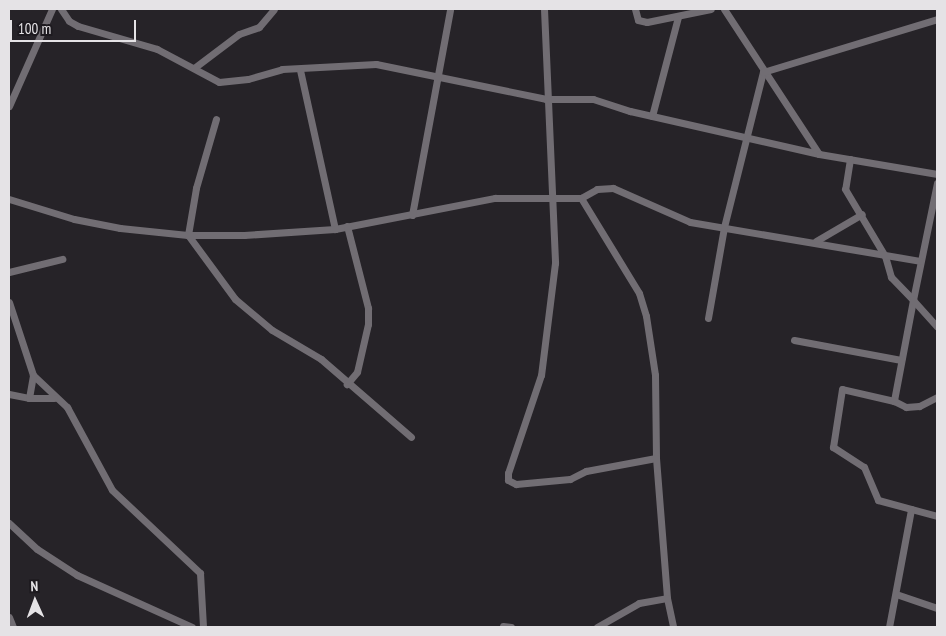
<!DOCTYPE html>
<style>
body{margin:0}
#map{position:relative;width:946px;height:636px;overflow:hidden;background:#262328;font-family:"PT Sans Narrow",sans-serif}
div>[style]{position:absolute}
[style*='--x']{left:calc(var(--x)*1px);top:calc(var(--y)*1px);width:calc(var(--w)*1px);rotate:calc(var(--a)*1deg)}
.minor>*{height:7px;margin:-3.5px;padding:0 3.5px;transform-origin:3.5px;border-radius:3.5px;background:#716d73}
span{translate:-50% -50%;white-space:nowrap;text-align:center;line-height:1.15;-webkit-text-stroke:4.5px #1d1a1f;paint-order:stroke}
.frame{position:absolute;inset:0;border:10px solid #e5e3e6;pointer-events:none}
.north{position:absolute;left:10px;top:576px;width:50px;height:50px;-webkit-text-stroke:4px #1d1a1f;paint-order:stroke;rotate:358deg;font-size:14px;font-weight:700;line-height:20px;text-align:center;color:#e5e3e6}
.north::after{content:'';display:block;margin:auto;width:18px;height:22px;background:#e5e3e6;clip-path:polygon(50% 0,100% 100%,50% 72%,0 100%)}
.scale{position:absolute;left:10px;top:20px;width:126px;height:22px;box-sizing:border-box;border:2px solid #e5e3e6;border-top:0;padding-left:6px;font-size:15px;line-height:18px;white-space:nowrap;color:#e5e3e6;-webkit-text-stroke:4px #1d1a1f;paint-order:stroke}
</style>
<div id="map">
<div class="minor">
<div style="--x:61;--y:9;--w:14;--a:56"></div>
<div style="--x:69;--y:21;--w:10;--a:29"></div>
<div style="--x:78;--y:26;--w:82;--a:16.2"></div>
<div style="--x:157;--y:49;--w:70;--a:28"></div>
<div style="--x:219;--y:82;--w:29;--a:-6"></div>
<div style="--x:248;--y:79;--w:35;--a:-16"></div>
<div style="--x:282;--y:69;--w:94;--a:-3"></div>
<div style="--x:376;--y:64;--w:174;--a:11.6"></div>
<div style="--x:546;--y:99;--w:47;--a:0"></div>
<div style="--x:593;--y:99;--w:39;--a:18"></div>
<div style="--x:630;--y:111;--w:194;--a:12.8"></div>
<div style="--x:544;--y:9;--w:254;--a:87.5"></div>
<div style="--x:555;--y:263;--w:113;--a:97.1"></div>
<div style="--x:541;--y:375;--w:103;--a:108.6"></div>
<div style="--x:508;--y:473;--w:7;--a:90"></div>
<div style="--x:508;--y:480;--w:9;--a:27"></div>
<div style="--x:516;--y:484;--w:54;--a:-5.3"></div>
<div style="--x:570;--y:479;--w:18;--a:-27"></div>
<div style="--x:586;--y:471;--w:71;--a:-10.5"></div>
<div style="--x:635;--y:9;--w:11;--a:75"></div>
<div style="--x:638;--y:20;--w:9;--a:13"></div>
<div style="--x:647;--y:22;--w:65;--a:-11.5"></div>
<div style="--x:724;--y:9;--w:173;--a:56.8"></div>
<div style="--x:819;--y:154;--w:120;--a:9.6"></div>
<div style="--x:194;--y:68;--w:56;--a:-37.1"></div>
<div style="--x:239;--y:34;--w:21;--a:-19"></div>
<div style="--x:259;--y:27;--w:23;--a:-50"></div>
<div style="--x:300;--y:70;--w:163;--a:77.6"></div>
<div style="--x:9;--y:106;--w:106;--a:-66.1"></div>
<div style="--x:652;--y:116;--w:102;--a:-75.3"></div>
<div style="--x:216;--y:119;--w:72;--a:106.2"></div>
<div style="--x:196;--y:188;--w:48;--a:99.7"></div>
<div style="--x:188;--y:235;--w:79;--a:53.7"></div>
<div style="--x:235;--y:299;--w:48;--a:40"></div>
<div style="--x:272;--y:330;--w:57;--a:30.6"></div>
<div style="--x:321;--y:359;--w:119;--a:40.9"></div>
<div style="--x:850;--y:159;--w:30;--a:99"></div>
<div style="--x:845;--y:189;--w:78;--a:59.2"></div>
<div style="--x:885;--y:256;--w:22;--a:74"></div>
<div style="--x:891;--y:277;--w:32;--a:46"></div>
<div style="--x:913;--y:300;--w:103;--a:100.7"></div>
<div style="--x:937;--y:183;--w:119;--a:101.6"></div>
<div style="--x:913;--y:300;--w:36;--a:48"></div>
<div style="--x:581;--y:198;--w:18;--a:-29"></div>
<div style="--x:597;--y:189;--w:16;--a:-4"></div>
<div style="--x:613;--y:188;--w:84;--a:23.8"></div>
<div style="--x:690;--y:222;--w:233;--a:9.6"></div>
<div style="--x:9;--y:199;--w:68;--a:17.1"></div>
<div style="--x:74;--y:219;--w:47;--a:11.1"></div>
<div style="--x:120;--y:228;--w:68;--a:5.9"></div>
<div style="--x:188;--y:235;--w:56;--a:0"></div>
<div style="--x:244;--y:235;--w:91;--a:-3.8"></div>
<div style="--x:335;--y:229;--w:163;--a:-11"></div>
<div style="--x:495;--y:198;--w:86;--a:0"></div>
<div style="--x:581;--y:198;--w:111;--a:58.6"></div>
<div style="--x:639;--y:293;--w:24;--a:73"></div>
<div style="--x:646;--y:316;--w:60;--a:81.3"></div>
<div style="--x:655;--y:375;--w:83;--a:89.3"></div>
<div style="--x:656;--y:458;--w:140;--a:85.5"></div>
<div style="--x:667;--y:598;--w:30;--a:78"></div>
<div style="--x:412;--y:215;--w:209;--a:-79.5"></div>
<div style="--x:347;--y:226;--w:85;--a:75.6"></div>
<div style="--x:368;--y:308;--w:16;--a:90"></div>
<div style="--x:368;--y:324;--w:49;--a:102.9"></div>
<div style="--x:357;--y:372;--w:16;--a:130"></div>
<div style="--x:816;--y:241;--w:53;--a:-30.4"></div>
<div style="--x:9;--y:272;--w:55;--a:-13.8"></div>
<div style="--x:9;--y:302;--w:77;--a:71.8"></div>
<div style="--x:33;--y:375;--w:47;--a:43.3"></div>
<div style="--x:67;--y:407;--w:94;--a:61.5"></div>
<div style="--x:112;--y:490;--w:121;--a:43.3"></div>
<div style="--x:200;--y:573;--w:54;--a:86.8"></div>
<div style="--x:708;--y:318;--w:92;--a:-80"></div>
<div style="--x:724;--y:227;--w:160;--a:-75.9"></div>
<div style="--x:763;--y:72;--w:182;--a:-16.9"></div>
<div style="--x:794;--y:340;--w:109;--a:10.6"></div>
<div style="--x:9;--y:394;--w:20;--a:11"></div>
<div style="--x:29;--y:398;--w:25;--a:0"></div>
<div style="--x:937;--y:397;--w:20;--a:153"></div>
<div style="--x:919;--y:406;--w:13;--a:176"></div>
<div style="--x:906;--y:407;--w:13;--a:-153"></div>
<div style="--x:894;--y:401;--w:53;--a:-167"></div>
<div style="--x:842;--y:389;--w:59;--a:98.8"></div>
<div style="--x:833;--y:447;--w:37;--a:33"></div>
<div style="--x:864;--y:467;--w:36;--a:67"></div>
<div style="--x:878;--y:500;--w:61;--a:15.2"></div>
<div style="--x:29;--y:398;--w:23;--a:-80"></div>
<div style="--x:9;--y:523;--w:38;--a:43"></div>
<div style="--x:37;--y:549;--w:48;--a:33"></div>
<div style="--x:77;--y:575;--w:126;--a:24.3"></div>
<div style="--x:896;--y:594;--w:43;--a:18.9"></div>
<div style="--x:9;--y:617;--w:11;--a:68"></div>
<div style="--x:503;--y:626;--w:8;--a:7"></div>
<div style="--x:597;--y:627;--w:48;--a:-29.7"></div>
<div style="--x:639;--y:603;--w:28;--a:-10"></div>
<div style="--x:889;--y:627;--w:120;--a:-79.4"></div>
</div>
<div class="frame"></div>
<div class="north">N</div>
<div class="scale">100 m</div>
</div>
